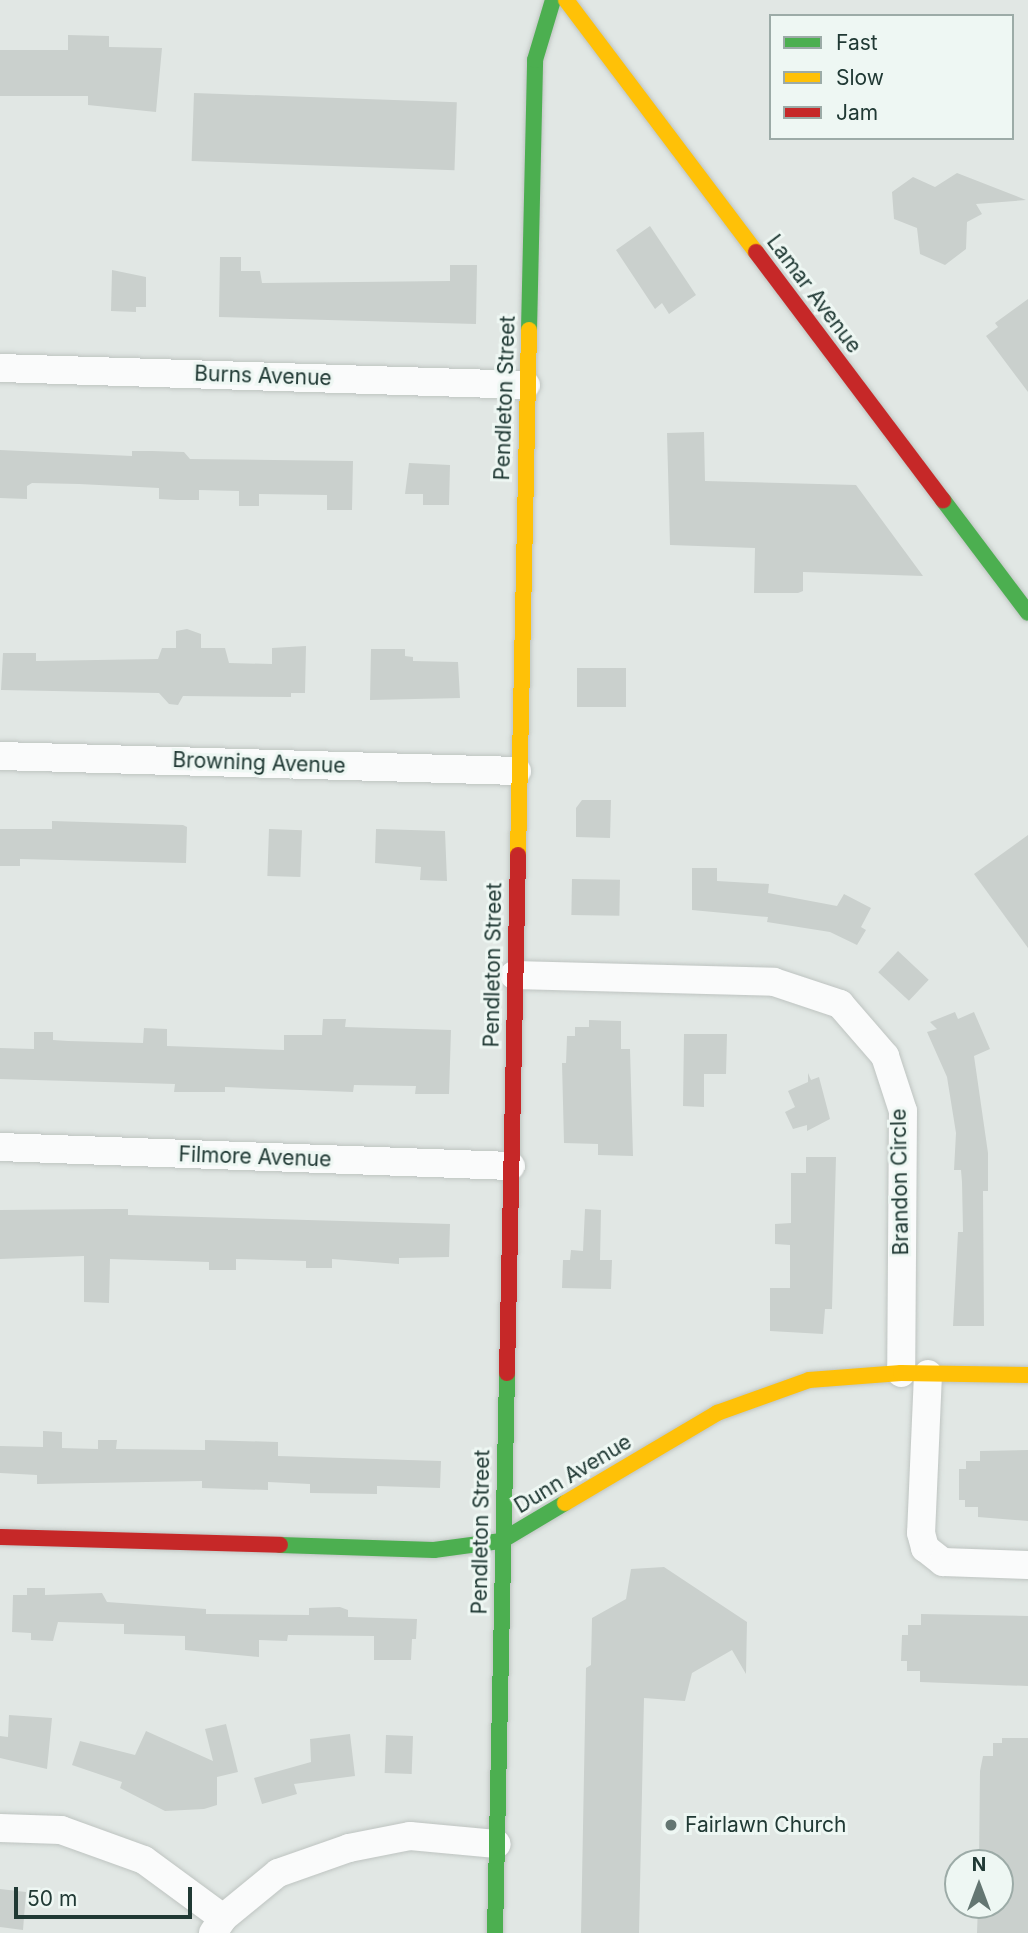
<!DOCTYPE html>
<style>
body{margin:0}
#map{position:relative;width:1028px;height:1933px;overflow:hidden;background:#e1e7e4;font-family:Inter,sans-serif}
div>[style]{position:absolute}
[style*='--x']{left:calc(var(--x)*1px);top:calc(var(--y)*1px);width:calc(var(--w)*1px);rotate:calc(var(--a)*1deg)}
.building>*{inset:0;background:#cad0cd;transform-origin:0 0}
.roads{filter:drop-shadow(0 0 2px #bec4c1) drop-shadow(0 0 2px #bec4c1)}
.street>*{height:28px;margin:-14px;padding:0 14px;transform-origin:14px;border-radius:14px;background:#fafbfb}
.fast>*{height:16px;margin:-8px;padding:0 8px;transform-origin:8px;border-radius:8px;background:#4caf50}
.slow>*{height:16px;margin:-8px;padding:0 8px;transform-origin:8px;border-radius:8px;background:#ffc107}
.jam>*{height:16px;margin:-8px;padding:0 8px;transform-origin:8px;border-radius:8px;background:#c62828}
.dots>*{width:19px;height:19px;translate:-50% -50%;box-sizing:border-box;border:4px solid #eef7f3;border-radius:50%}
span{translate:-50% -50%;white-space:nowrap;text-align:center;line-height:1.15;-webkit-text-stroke:6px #eef7f3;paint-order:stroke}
.street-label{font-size:21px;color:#203934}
.poi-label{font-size:21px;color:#203934}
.left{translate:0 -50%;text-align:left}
.legend{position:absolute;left:769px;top:14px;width:245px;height:126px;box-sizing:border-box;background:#eef7f3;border:2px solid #9caba7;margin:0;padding:9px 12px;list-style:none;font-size:21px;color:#203934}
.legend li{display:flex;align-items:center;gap:14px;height:35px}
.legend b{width:35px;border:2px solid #9caba7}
.north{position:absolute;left:944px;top:1849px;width:70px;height:70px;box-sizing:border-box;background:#eef7f3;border:2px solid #9caba7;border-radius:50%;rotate:0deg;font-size:19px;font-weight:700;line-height:28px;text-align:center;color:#203934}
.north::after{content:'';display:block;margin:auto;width:24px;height:32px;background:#647672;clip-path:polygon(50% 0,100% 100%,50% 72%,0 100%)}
.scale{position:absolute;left:14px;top:1887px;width:178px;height:32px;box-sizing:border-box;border:4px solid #203934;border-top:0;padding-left:9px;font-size:21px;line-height:24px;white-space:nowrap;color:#203934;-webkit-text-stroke:5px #eef7f3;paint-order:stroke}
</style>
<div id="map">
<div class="building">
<div style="clip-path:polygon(68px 35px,109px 36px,109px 47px,162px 48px,156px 112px,88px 105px,88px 96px,0 96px,0 50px,68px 50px)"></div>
<div style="left:194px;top:93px;width:263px;height:68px;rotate:2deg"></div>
<div style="clip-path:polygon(957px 173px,1026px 200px,976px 204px,982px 214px,967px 222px,966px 249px,945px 265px,920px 254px,917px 228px,894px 219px,892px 192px,913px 177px,935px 187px)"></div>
<div style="clip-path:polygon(650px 226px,696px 295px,669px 314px,662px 303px,655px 309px,616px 250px)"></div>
<div style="clip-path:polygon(220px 257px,241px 257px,241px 271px,260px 271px,262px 283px,450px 281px,450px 265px,477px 265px,476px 324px,219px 317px)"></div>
<div style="clip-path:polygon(112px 270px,146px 277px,146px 307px,136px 307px,136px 312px,111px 311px)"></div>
<div style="clip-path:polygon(1028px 299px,1028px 392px,986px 336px,998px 327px,995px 323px)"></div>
<div style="clip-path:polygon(704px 432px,705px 481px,856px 485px,923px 576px,803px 572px,803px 591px,798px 593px,754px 593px,755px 548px,670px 545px,667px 433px)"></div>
<div style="clip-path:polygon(0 450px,132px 456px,132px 451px,152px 451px,184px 452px,190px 459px,353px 461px,352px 510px,327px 510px,327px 495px,259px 494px,259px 506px,239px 506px,239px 491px,199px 490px,199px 500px,177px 500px,159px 499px,159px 488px,79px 484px,32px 483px,27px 486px,27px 499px,0 498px)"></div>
<div style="clip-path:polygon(409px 463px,450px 465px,449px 505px,423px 505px,423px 494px,405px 494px)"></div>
<div style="clip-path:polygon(187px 629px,201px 634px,201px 648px,225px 648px,229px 663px,272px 664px,272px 648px,306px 646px,305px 693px,291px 693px,291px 697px,183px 696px,178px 705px,169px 704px,159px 693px,1px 690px,3px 653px,36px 653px,36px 661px,158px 659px,162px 648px,176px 648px,176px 631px)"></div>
<div style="clip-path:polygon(371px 649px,405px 649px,405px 656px,413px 657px,413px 661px,458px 662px,460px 698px,370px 700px)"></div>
<div style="left:577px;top:668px;width:49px;height:39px"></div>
<div style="clip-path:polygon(582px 800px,611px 800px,610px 838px,576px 837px,576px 808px)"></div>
<div style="clip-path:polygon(52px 821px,183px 825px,187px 827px,186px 863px,20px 859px,20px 866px,0 866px,0 829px,52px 829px)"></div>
<div style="left:269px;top:829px;width:33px;height:47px;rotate:2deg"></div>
<div style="clip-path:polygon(376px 829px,445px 831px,447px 881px,420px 880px,421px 867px,375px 863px)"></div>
<div style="clip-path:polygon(1028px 835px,1028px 948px,974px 874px)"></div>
<div style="clip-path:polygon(692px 868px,717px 868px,717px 881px,769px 884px,768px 893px,837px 906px,844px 894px,871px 908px,861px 927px,866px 930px,857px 945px,830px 932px,767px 922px,768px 917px,692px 910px)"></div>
<div style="left:572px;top:879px;width:48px;height:36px;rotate:1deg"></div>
<div style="left:898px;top:951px;width:42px;height:29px;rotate:43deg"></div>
<div style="clip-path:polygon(955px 1012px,958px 1019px,974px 1012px,990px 1049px,974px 1056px,988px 1153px,988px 1191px,983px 1191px,984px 1326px,953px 1326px,958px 1232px,963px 1232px,962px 1182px,961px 1170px,954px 1170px,956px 1133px,947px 1077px,927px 1032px,937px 1029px,930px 1022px)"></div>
<div style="clip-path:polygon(323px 1019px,346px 1019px,345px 1027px,451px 1030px,449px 1094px,415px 1094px,416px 1086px,354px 1085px,353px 1092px,225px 1087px,225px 1092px,174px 1092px,175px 1084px,0 1079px,0 1048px,34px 1049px,34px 1032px,53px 1032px,53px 1040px,68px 1041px,143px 1043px,144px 1028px,167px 1029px,167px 1046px,284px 1050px,284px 1035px,322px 1035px)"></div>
<div style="clip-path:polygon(589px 1020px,621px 1021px,621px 1049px,630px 1049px,633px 1156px,598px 1155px,598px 1144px,564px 1143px,562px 1063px,566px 1063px,567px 1036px,575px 1036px,575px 1027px,589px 1027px)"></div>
<div style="clip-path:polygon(684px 1034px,727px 1034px,726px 1074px,704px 1074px,704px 1107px,683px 1106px)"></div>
<div style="clip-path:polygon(808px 1073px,811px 1080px,819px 1077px,830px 1119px,807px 1131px,807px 1125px,793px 1129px,785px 1112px,795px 1107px,788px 1091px,808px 1082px)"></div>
<div style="clip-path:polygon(806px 1157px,836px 1157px,832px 1309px,825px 1309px,823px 1334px,770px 1331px,770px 1288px,790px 1288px,790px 1245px,775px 1244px,775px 1224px,791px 1223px,791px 1173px,806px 1173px)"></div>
<div style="clip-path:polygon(110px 1209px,128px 1209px,128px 1215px,450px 1224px,449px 1257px,399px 1258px,399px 1264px,332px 1259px,332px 1268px,306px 1268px,306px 1261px,236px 1259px,236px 1270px,209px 1270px,209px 1262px,110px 1259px,109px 1303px,84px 1302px,84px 1256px,0 1259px,0 1210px)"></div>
<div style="clip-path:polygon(585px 1209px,601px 1210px,600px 1260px,612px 1260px,611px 1289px,562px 1288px,563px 1260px,570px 1260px,571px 1250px,583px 1251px)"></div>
<div style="clip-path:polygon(43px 1431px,62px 1432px,62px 1448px,98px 1449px,98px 1440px,117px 1440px,116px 1449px,205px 1450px,205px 1440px,278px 1442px,278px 1456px,441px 1461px,440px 1488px,377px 1486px,377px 1494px,310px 1493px,310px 1484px,268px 1482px,268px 1490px,202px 1488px,202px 1481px,37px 1484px,37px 1475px,0 1473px,0 1446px,43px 1447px)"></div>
<div style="clip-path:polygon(1028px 1450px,1028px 1521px,978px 1517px,978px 1507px,965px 1507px,965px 1500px,959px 1500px,959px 1469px,966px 1469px,966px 1461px,980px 1461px,980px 1451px)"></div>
<div style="clip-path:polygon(664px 1567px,747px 1622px,746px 1674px,732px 1650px,692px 1673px,685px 1701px,644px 1698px,639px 1933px,581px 1933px,586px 1668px,591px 1665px,592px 1618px,626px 1599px,631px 1569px)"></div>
<div style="clip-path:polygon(27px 1588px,45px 1588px,45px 1595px,102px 1593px,107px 1602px,206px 1609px,206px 1614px,309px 1615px,309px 1608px,340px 1607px,348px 1610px,348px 1617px,417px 1619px,416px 1639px,412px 1639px,411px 1660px,374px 1660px,374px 1636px,288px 1635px,287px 1641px,259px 1640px,259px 1657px,185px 1650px,185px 1636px,124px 1634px,124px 1624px,58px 1622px,53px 1641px,31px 1640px,31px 1633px,12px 1632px,13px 1595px,27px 1595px)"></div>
<div style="clip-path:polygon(921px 1614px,1028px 1616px,1028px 1686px,920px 1682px,920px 1671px,907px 1671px,907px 1661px,901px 1661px,902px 1635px,908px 1635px,908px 1625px,921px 1625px)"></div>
<div style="clip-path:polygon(9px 1715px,52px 1718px,47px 1769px,0 1758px,0 1736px,8px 1737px)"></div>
<div style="clip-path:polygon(226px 1724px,238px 1772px,217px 1777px,217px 1805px,204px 1809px,165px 1811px,120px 1788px,122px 1782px,72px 1765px,80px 1741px,135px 1755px,146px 1731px,213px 1761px,205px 1729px)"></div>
<div style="clip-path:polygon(350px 1734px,355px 1776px,294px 1784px,297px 1794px,262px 1804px,254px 1778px,311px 1762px,310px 1739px)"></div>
<div style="left:386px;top:1735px;width:27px;height:38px;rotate:2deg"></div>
<div style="clip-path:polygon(1002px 1738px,1028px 1738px,1028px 1933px,977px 1933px,978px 1905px,1000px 1905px,1000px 1863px,979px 1863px,980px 1771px,983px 1756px,993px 1756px,993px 1743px,1002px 1743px)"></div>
<div style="clip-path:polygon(0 1889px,26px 1892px,23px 1930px,0 1927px)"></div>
</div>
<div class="roads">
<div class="street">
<div style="--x:0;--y:368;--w:526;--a:1.85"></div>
<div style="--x:0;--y:756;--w:517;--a:1.66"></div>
<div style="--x:514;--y:975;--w:260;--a:1.5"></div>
<div style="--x:774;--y:982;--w:70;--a:18.4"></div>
<div style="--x:840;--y:1004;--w:69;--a:49.1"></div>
<div style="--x:885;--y:1056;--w:58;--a:71.9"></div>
<div style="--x:903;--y:1111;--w:262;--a:90.4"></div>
<div style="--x:0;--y:1147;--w:511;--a:2.13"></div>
<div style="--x:928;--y:1374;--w:159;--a:92.5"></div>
<div style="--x:921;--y:1533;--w:16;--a:75"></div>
<div style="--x:925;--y:1548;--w:23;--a:38"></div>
<div style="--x:943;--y:1562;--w:85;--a:2"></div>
<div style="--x:0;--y:1828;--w:61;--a:1.9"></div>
<div style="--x:61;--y:1830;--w:88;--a:19.9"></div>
<div style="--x:144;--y:1860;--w:98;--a:36.3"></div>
<div style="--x:213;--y:1933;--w:18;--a:-56"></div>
<div style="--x:223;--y:1918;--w:71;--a:-39.3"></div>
<div style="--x:278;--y:1873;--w:75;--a:-19.4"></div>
<div style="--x:349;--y:1848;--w:62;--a:-11.1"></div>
<div style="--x:410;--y:1836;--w:87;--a:5.3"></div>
</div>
<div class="fast">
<div style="--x:529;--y:330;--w:270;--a:-88.7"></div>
<div style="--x:535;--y:60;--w:63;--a:-73.3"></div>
<div style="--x:943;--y:500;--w:141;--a:53"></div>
<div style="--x:280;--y:1545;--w:154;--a:1.9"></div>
<div style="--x:434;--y:1550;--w:68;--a:-7.7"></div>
<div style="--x:501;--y:1541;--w:74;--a:-30.7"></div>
<div style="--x:495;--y:1933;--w:560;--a:-88.77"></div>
</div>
<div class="slow">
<div style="--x:566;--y:0;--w:316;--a:53"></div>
<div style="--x:518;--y:855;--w:525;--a:-88.8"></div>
<div style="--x:565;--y:1503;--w:177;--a:-30.6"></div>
<div style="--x:717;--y:1413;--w:98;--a:-19.7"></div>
<div style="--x:809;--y:1380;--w:92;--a:-4.4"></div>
<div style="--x:901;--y:1373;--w:127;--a:0.9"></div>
</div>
<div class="jam">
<div style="--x:756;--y:252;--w:311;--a:53"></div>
<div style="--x:507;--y:1373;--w:518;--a:-88.78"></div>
<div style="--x:0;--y:1537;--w:280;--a:1.6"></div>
</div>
</div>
<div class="dots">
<div style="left:671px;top:1825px;background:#647672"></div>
</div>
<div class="street-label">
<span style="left:814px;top:294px;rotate:53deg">Lamar Avenue</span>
<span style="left:263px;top:376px;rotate:2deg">Burns Avenue</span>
<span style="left:505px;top:398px;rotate:-88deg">Pendleton Street</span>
<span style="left:259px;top:763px;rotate:2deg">Browning Avenue</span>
<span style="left:493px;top:965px;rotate:-89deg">Pendleton Street</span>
<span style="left:255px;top:1157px;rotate:2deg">Filmore Avenue</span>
<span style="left:900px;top:1182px;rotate:-91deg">Brandon Circle</span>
<span style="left:573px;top:1474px;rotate:-31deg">Dunn Avenue</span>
<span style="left:481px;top:1532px;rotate:-89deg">Pendleton Street</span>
</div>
<div class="poi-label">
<span class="left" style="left:685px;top:1825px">Fairlawn Church</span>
</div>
<ul class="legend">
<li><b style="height:9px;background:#4caf50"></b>Fast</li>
<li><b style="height:9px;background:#ffc107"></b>Slow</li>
<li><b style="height:9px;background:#c62828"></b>Jam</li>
</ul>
<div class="north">N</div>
<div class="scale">50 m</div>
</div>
